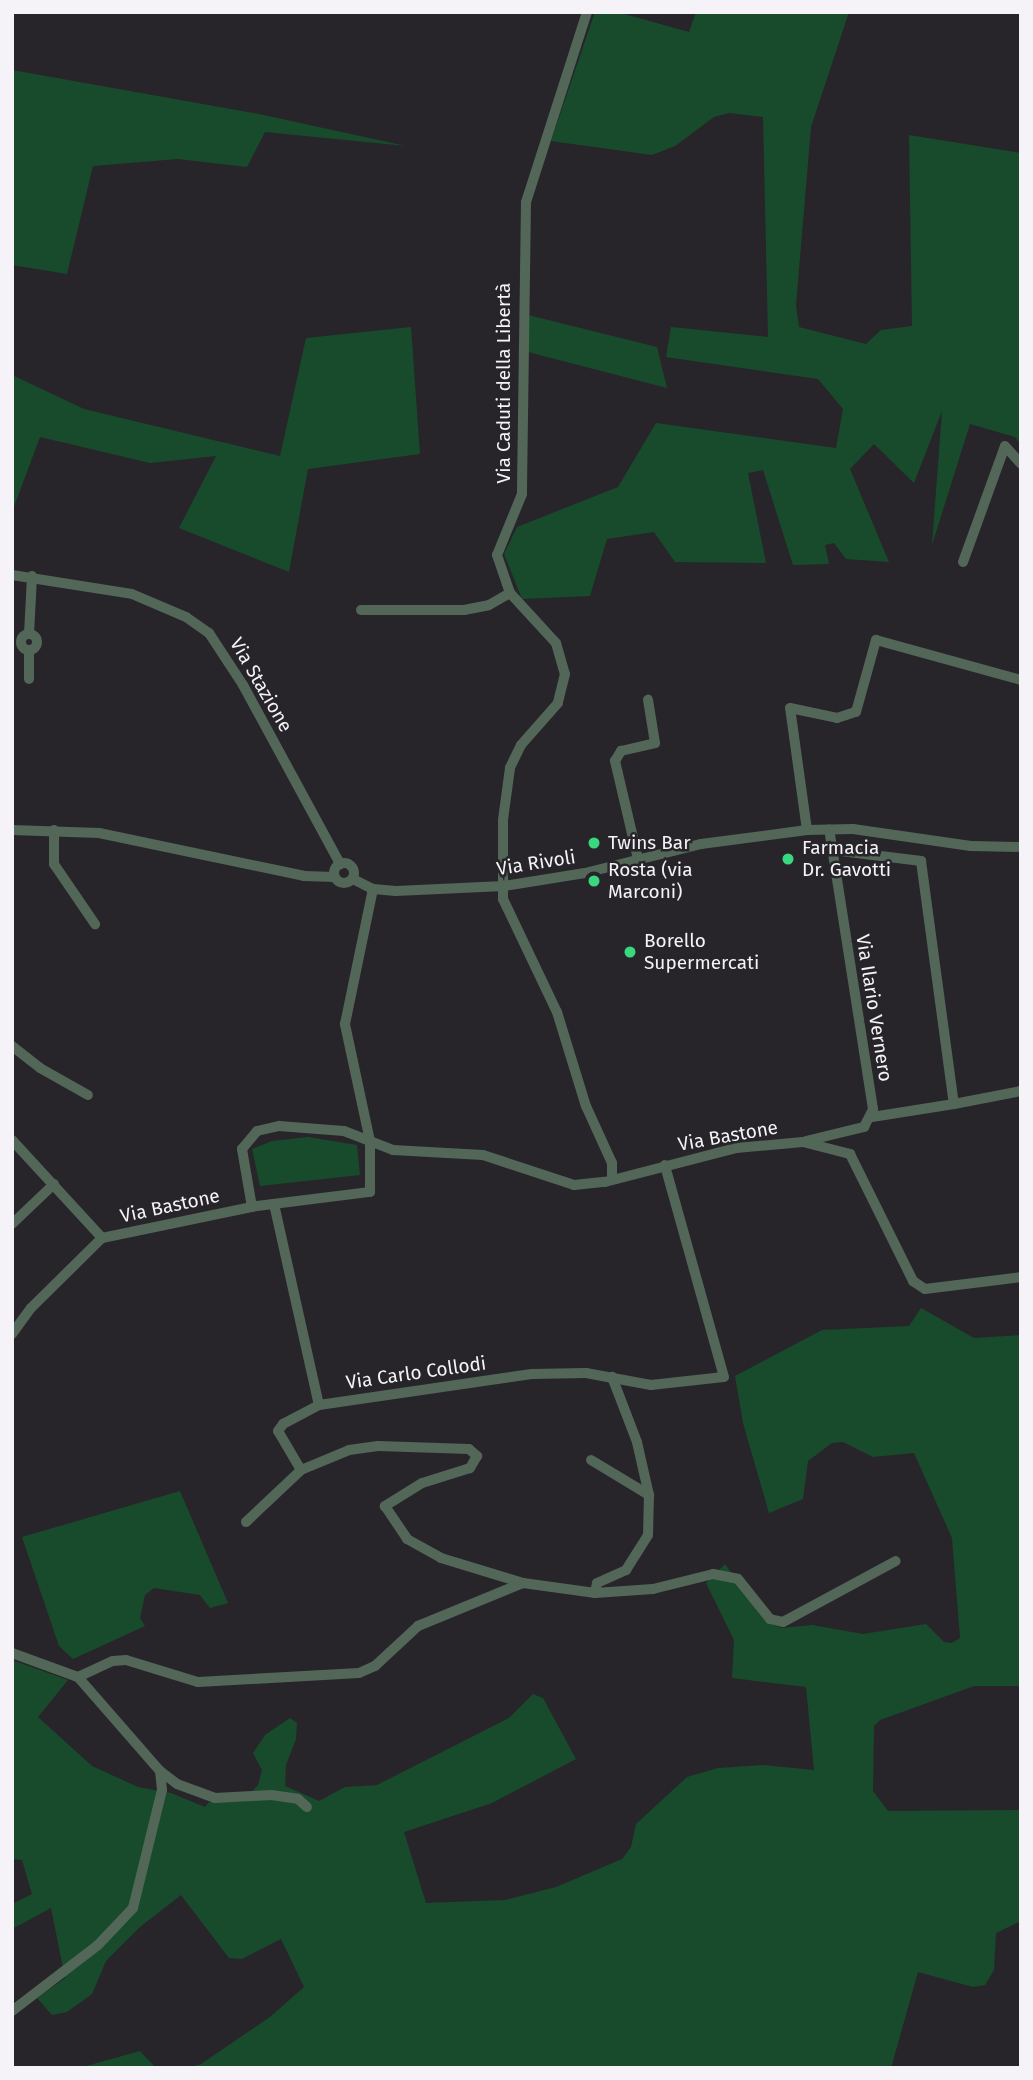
<!DOCTYPE html>
<meta charset="utf-8">
<style>
body{margin:0}
#map{position:relative;width:1033px;height:2080px;overflow:hidden;background:#27252a;font-family:"Fira Sans",sans-serif}
div>[style]{position:absolute}
[style*='--x']{left:calc(var(--x)*1px);top:calc(var(--y)*1px);width:calc(var(--w)*1px);rotate:calc(var(--a)*1deg)}
.green>*{inset:0;background:#184b2c}
.minor>*{height:10px;margin:-5px;padding:0 5px;transform-origin:5px;border-radius:5px;background:#526758}
.minor>.ring{margin:-5px;padding:0;box-sizing:content-box;background:none;border:10px solid #526758;border-radius:50%}
.dots>*{width:19px;height:19px;translate:-50% -50%;box-sizing:border-box;border:4px solid #27252a;border-radius:50%}
span{translate:-50% -50%;white-space:nowrap;text-align:center;line-height:1.15;-webkit-text-stroke:5px #27252a;paint-order:stroke}
.street-label{font-size:19px;color:#f5f3f7}
.poi-label{font-size:19px;color:#f5f3f7}
.left{translate:0 -50%;text-align:left}
.frame{position:absolute;inset:0;border:14px solid #f5f3f7;pointer-events:none}
</style>
<div id="map">
<div class="green">
<div style="clip-path:polygon(595px 12px,617px 12px,689px 32px,696px 12px,849px 12px,811px 127px,796px 305px,799px 327px,866px 344px,881px 330px,912px 326px,909px 135px,1021px 153px,1021px 445px,1015px 437px,970px 424px,932px 545px,942px 411px,914px 483px,874px 444px,850px 469px,889px 562px,846px 559px,834px 543px,825px 545px,829px 564px,793px 565px,763px 470px,748px 473px,766px 563px,675px 562px,654px 532px,607px 539px,590px 596px,522px 599px,504px 554px,517px 527px,618px 487px,656px 423px,836px 448px,843px 409px,818px 379px,666px 357px,671px 327px,768px 337px,763px 117px,729px 113px,714px 117px,675px 146px,652px 155px,551px 141px)"></div>
<div style="clip-path:polygon(12px 70px,259px 114px,406px 146px,265px 132px,247px 167px,178px 159px,93px 166px,67px 274px,12px 265px)"></div>
<div style="clip-path:polygon(528px 315px,657px 347px,667px 388px,524px 351px)"></div>
<div style="clip-path:polygon(411px 327px,420px 454px,308px 469px,289px 572px,179px 528px,216px 456px,150px 463px,40px 437px,12px 512px,12px 375px,84px 409px,280px 456px,306px 338px)"></div>
<div style="clip-path:polygon(308px 1137px,357px 1145px,360px 1175px,260px 1186px,252px 1149px,272px 1141px)"></div>
<div style="clip-path:polygon(921px 1308px,974px 1338px,1021px 1335px,1021px 1686px,974px 1686px,880px 1720px,874px 1726px,873px 1791px,888px 1811px,1021px 1810px,1021px 1921px,996px 1933px,994px 1970px,985px 1985px,973px 1987px,918px 1972px,891px 2068px,187px 2068px,201px 2064px,270px 2017px,304px 1987px,281px 1939px,242px 1959px,229px 1958px,181px 1895px,140px 1927px,106px 1961px,92px 1994px,67px 2012px,52px 2015px,37px 1998px,65px 1978px,51px 1908px,12px 1929px,12px 1904px,32px 1894px,22px 1860px,12px 1859px,12px 1660px,68px 1680px,38px 1717px,92px 1766px,138px 1787px,171px 1793px,205px 1807px,209px 1802px,243px 1801px,258px 1785px,262px 1770px,253px 1753px,265px 1735px,290px 1718px,297px 1723px,296px 1739px,286px 1765px,285px 1786px,319px 1801px,345px 1787px,377px 1785px,509px 1718px,533px 1694px,543px 1698px,576px 1759px,492px 1803px,404px 1832px,426px 1903px,505px 1900px,556px 1887px,622px 1859px,631px 1847px,636px 1824px,687px 1777px,718px 1768px,763px 1765px,814px 1770px,806px 1687px,732px 1678px,734px 1640px,706px 1583px,725px 1564px,766px 1622px,782px 1628px,812px 1625px,863px 1634px,926px 1624px,944px 1642px,952px 1643px,960px 1638px,952px 1538px,914px 1453px,873px 1457px,843px 1442px,832px 1443px,808px 1461px,803px 1499px,769px 1513px,743px 1423px,735px 1376px,822px 1330px,909px 1326px)"></div>
<div style="clip-path:polygon(180px 1491px,228px 1603px,210px 1608px,200px 1595px,154px 1588px,145px 1595px,140px 1618px,145px 1626px,73px 1659px,59px 1646px,22px 1537px)"></div>
<div style="clip-path:polygon(140px 2051px,156px 2068px,79px 2068px)"></div>
</div>
<div class="minor">
<div style="--x:587;--y:12;--w:200;--a:107.8"></div>
<div style="--x:526;--y:202;--w:292;--a:90.8"></div>
<div style="--x:522;--y:494;--w:66;--a:112.3"></div>
<div style="--x:497;--y:555;--w:40;--a:71.1"></div>
<div style="--x:510;--y:593;--w:68;--a:47.4"></div>
<div style="--x:556;--y:643;--w:32;--a:74"></div>
<div style="--x:565;--y:674;--w:30;--a:104"></div>
<div style="--x:558;--y:703;--w:56;--a:131.4"></div>
<div style="--x:521;--y:745;--w:25;--a:116"></div>
<div style="--x:510;--y:768;--w:52;--a:97.7"></div>
<div style="--x:503;--y:820;--w:79;--a:90"></div>
<div style="--x:503;--y:899;--w:125;--a:64.5"></div>
<div style="--x:557;--y:1012;--w:98;--a:72.9"></div>
<div style="--x:586;--y:1106;--w:63;--a:65.5"></div>
<div style="--x:612;--y:1163;--w:14;--a:90"></div>
<div style="--x:963;--y:562;--w:123;--a:-70.1"></div>
<div style="--x:1005;--y:446;--w:24;--a:48"></div>
<div style="--x:12;--y:575;--w:121;--a:9"></div>
<div style="--x:132;--y:594;--w:59;--a:23.1"></div>
<div style="--x:186;--y:617;--w:28;--a:35"></div>
<div style="--x:209;--y:633;--w:62;--a:56.8"></div>
<div style="--x:243;--y:685;--w:204;--a:61.5"></div>
<div style="--x:361;--y:610;--w:103;--a:0"></div>
<div style="--x:464;--y:610;--w:25;--a:-11"></div>
<div style="--x:489;--y:605;--w:24;--a:-30"></div>
<div class="ring" style="left:21px;top:634px;width:6px;height:6px"></div>
<div style="--x:29;--y:634;--w:58;--a:-87"></div>
<div style="--x:29;--y:679;--w:29;--a:-90"></div>
<div style="--x:12;--y:830;--w:87;--a:2"></div>
<div style="--x:99;--y:833;--w:209;--a:11.8"></div>
<div style="--x:304;--y:876;--w:31;--a:2"></div>
<div style="--x:54;--y:830;--w:34;--a:90"></div>
<div style="--x:54;--y:864;--w:73;--a:55.7"></div>
<div style="--x:807;--y:830;--w:123;--a:-97.9"></div>
<div style="--x:790;--y:708;--w:48;--a:12"></div>
<div style="--x:837;--y:718;--w:20;--a:-18"></div>
<div style="--x:856;--y:712;--w:75;--a:-74.5"></div>
<div style="--x:876;--y:640;--w:150;--a:15.4"></div>
<div style="--x:832;--y:850;--w:90;--a:7"></div>
<div style="--x:921;--y:861;--w:245;--a:82.3"></div>
<div style="--x:954;--y:1104;--w:83;--a:171"></div>
<div style="--x:638;--y:859;--w:101;--a:-103.2"></div>
<div style="--x:615;--y:761;--w:12;--a:-59"></div>
<div style="--x:621;--y:751;--w:35;--a:-13"></div>
<div style="--x:655;--y:743;--w:44;--a:-99.2"></div>
<div class="ring" style="left:334px;top:863px;width:10px;height:10px"></div>
<div style="--x:353;--y:879;--w:22;--a:27"></div>
<div style="--x:373;--y:889;--w:23;--a:5"></div>
<div style="--x:396;--y:891;--w:108;--a:-2.7"></div>
<div style="--x:504;--y:886;--w:82;--a:-9.1"></div>
<div style="--x:585;--y:873;--w:120;--a:-14"></div>
<div style="--x:701;--y:844;--w:107;--a:-7.5"></div>
<div style="--x:807;--y:830;--w:46;--a:-1.2"></div>
<div style="--x:853;--y:829;--w:119;--a:8.2"></div>
<div style="--x:971;--y:846;--w:50;--a:1.1"></div>
<div style="--x:12;--y:1046;--w:36;--a:38"></div>
<div style="--x:40;--y:1068;--w:55;--a:29.4"></div>
<div style="--x:954;--y:1104;--w:68;--a:-11"></div>
<div style="--x:12;--y:1140;--w:133;--a:47.4"></div>
<div style="--x:806;--y:1141;--w:60;--a:-13.6"></div>
<div style="--x:864;--y:1127;--w:20;--a:-63"></div>
<div style="--x:873;--y:1109;--w:283;--a:-98.9"></div>
<div style="--x:274;--y:1204;--w:206;--a:77.4"></div>
<div style="--x:252;--y:1207;--w:59;--a:-99.8"></div>
<div style="--x:242;--y:1149;--w:23;--a:-50"></div>
<div style="--x:257;--y:1131;--w:23;--a:-13"></div>
<div style="--x:279;--y:1126;--w:65;--a:4.4"></div>
<div style="--x:344;--y:1131;--w:53;--a:21.2"></div>
<div style="--x:393;--y:1150;--w:90;--a:3.2"></div>
<div style="--x:483;--y:1155;--w:96;--a:18.2"></div>
<div style="--x:574;--y:1185;--w:31;--a:-6"></div>
<div style="--x:605;--y:1182;--w:135;--a:-14.5"></div>
<div style="--x:736;--y:1148;--w:67;--a:-5.1"></div>
<div style="--x:803;--y:1142;--w:49;--a:14.3"></div>
<div style="--x:850;--y:1154;--w:142;--a:63.6"></div>
<div style="--x:913;--y:1281;--w:14;--a:34"></div>
<div style="--x:925;--y:1289;--w:97;--a:-7.1"></div>
<div style="--x:12;--y:1224;--w:58;--a:-43.6"></div>
<div style="--x:12;--y:1334;--w:32;--a:-54"></div>
<div style="--x:31;--y:1308;--w:100;--a:-44.6"></div>
<div style="--x:102;--y:1238;--w:158;--a:-11.7"></div>
<div style="--x:257;--y:1206;--w:114;--a:-7.1"></div>
<div style="--x:370;--y:1192;--w:51;--a:-90"></div>
<div style="--x:370;--y:1141;--w:120;--a:-102.1"></div>
<div style="--x:345;--y:1024;--w:138;--a:-78.3"></div>
<div style="--x:591;--y:1460;--w:68;--a:31.1"></div>
<div style="--x:301;--y:1470;--w:45;--a:-120.5"></div>
<div style="--x:278;--y:1431;--w:9;--a:-54"></div>
<div style="--x:283;--y:1424;--w:41;--a:-27.8"></div>
<div style="--x:319;--y:1405;--w:215;--a:-8.3"></div>
<div style="--x:532;--y:1374;--w:54;--a:-1.1"></div>
<div style="--x:586;--y:1373;--w:66;--a:10.5"></div>
<div style="--x:651;--y:1385;--w:73;--a:-6.3"></div>
<div style="--x:724;--y:1377;--w:220;--a:-105.6"></div>
<div style="--x:246;--y:1522;--w:76;--a:-43.4"></div>
<div style="--x:301;--y:1470;--w:52;--a:-22.6"></div>
<div style="--x:349;--y:1450;--w:29;--a:-8"></div>
<div style="--x:378;--y:1446;--w:91;--a:1.9"></div>
<div style="--x:469;--y:1449;--w:11;--a:41"></div>
<div style="--x:477;--y:1456;--w:14;--a:120"></div>
<div style="--x:470;--y:1468;--w:50;--a:162.6"></div>
<div style="--x:422;--y:1483;--w:44;--a:148.1"></div>
<div style="--x:385;--y:1506;--w:40;--a:56"></div>
<div style="--x:407;--y:1539;--w:39;--a:29"></div>
<div style="--x:441;--y:1558;--w:86;--a:17"></div>
<div style="--x:595;--y:1593;--w:10;--a:-79"></div>
<div style="--x:597;--y:1583;--w:32;--a:-24"></div>
<div style="--x:626;--y:1570;--w:41;--a:-57.8"></div>
<div style="--x:648;--y:1535;--w:40;--a:-88.6"></div>
<div style="--x:649;--y:1495;--w:54;--a:-102.8"></div>
<div style="--x:637;--y:1442;--w:70;--a:-111"></div>
<div style="--x:12;--y:1653;--w:70;--a:20"></div>
<div style="--x:78;--y:1677;--w:125;--a:48.9"></div>
<div style="--x:160;--y:1771;--w:21;--a:37"></div>
<div style="--x:177;--y:1784;--w:40;--a:20.2"></div>
<div style="--x:215;--y:1798;--w:56;--a:-3.1"></div>
<div style="--x:271;--y:1795;--w:27;--a:8"></div>
<div style="--x:298;--y:1799;--w:12;--a:42"></div>
<div style="--x:78;--y:1677;--w:38;--a:-25"></div>
<div style="--x:113;--y:1661;--w:13;--a:-4"></div>
<div style="--x:126;--y:1660;--w:75;--a:17"></div>
<div style="--x:198;--y:1682;--w:161;--a:-3.2"></div>
<div style="--x:359;--y:1673;--w:17;--a:-24"></div>
<div style="--x:375;--y:1666;--w:59;--a:-42.9"></div>
<div style="--x:418;--y:1626;--w:113;--a:-22.3"></div>
<div style="--x:523;--y:1583;--w:73;--a:7.9"></div>
<div style="--x:595;--y:1593;--w:58;--a:-3.9"></div>
<div style="--x:653;--y:1589;--w:62;--a:-14"></div>
<div style="--x:713;--y:1574;--w:25;--a:11"></div>
<div style="--x:738;--y:1579;--w:51;--a:51.3"></div>
<div style="--x:770;--y:1619;--w:13;--a:13"></div>
<div style="--x:783;--y:1622;--w:128;--a:-28.4"></div>
<div style="--x:12;--y:2011;--w:108;--a:-37.5"></div>
<div style="--x:98;--y:1945;--w:51;--a:-46.6"></div>
<div style="--x:133;--y:1908;--w:122;--a:-76.2"></div>
<div style="--x:162;--y:1790;--w:19;--a:-96"></div>
</div>
<div class="dots">
<div style="left:594px;top:843px;background:#39d87f"></div>
<div style="left:788px;top:859px;background:#39d87f"></div>
<div style="left:594px;top:881px;background:#39d87f"></div>
<div style="left:630px;top:952px;background:#39d87f"></div>
</div>
<div class="street-label">
<span style="left:504px;top:383px;rotate:-90deg">Via Caduti della Libertà</span>
<span style="left:261px;top:685px;rotate:60deg">Via Stazione</span>
<span style="left:536px;top:863px;rotate:-9deg">Via Rivoli</span>
<span style="left:874px;top:1008px;rotate:81deg">Via Ilario Vernero</span>
<span style="left:728px;top:1136px;rotate:-10deg">Via Bastone</span>
<span style="left:170px;top:1206px;rotate:-12deg">Via Bastone</span>
<span style="left:416px;top:1373px;rotate:-8deg">Via Carlo Collodi</span>
</div>
<div class="poi-label">
<span class="left" style="left:608px;top:843px">Twins Bar</span>
<span class="left" style="left:802px;top:859px">Farmacia<br>Dr. Gavotti</span>
<span class="left" style="left:608px;top:881px">Rosta (via<br>Marconi)</span>
<span class="left" style="left:644px;top:952px">Borello<br>Supermercati</span>
</div>
<div class="frame"></div>
</div>
